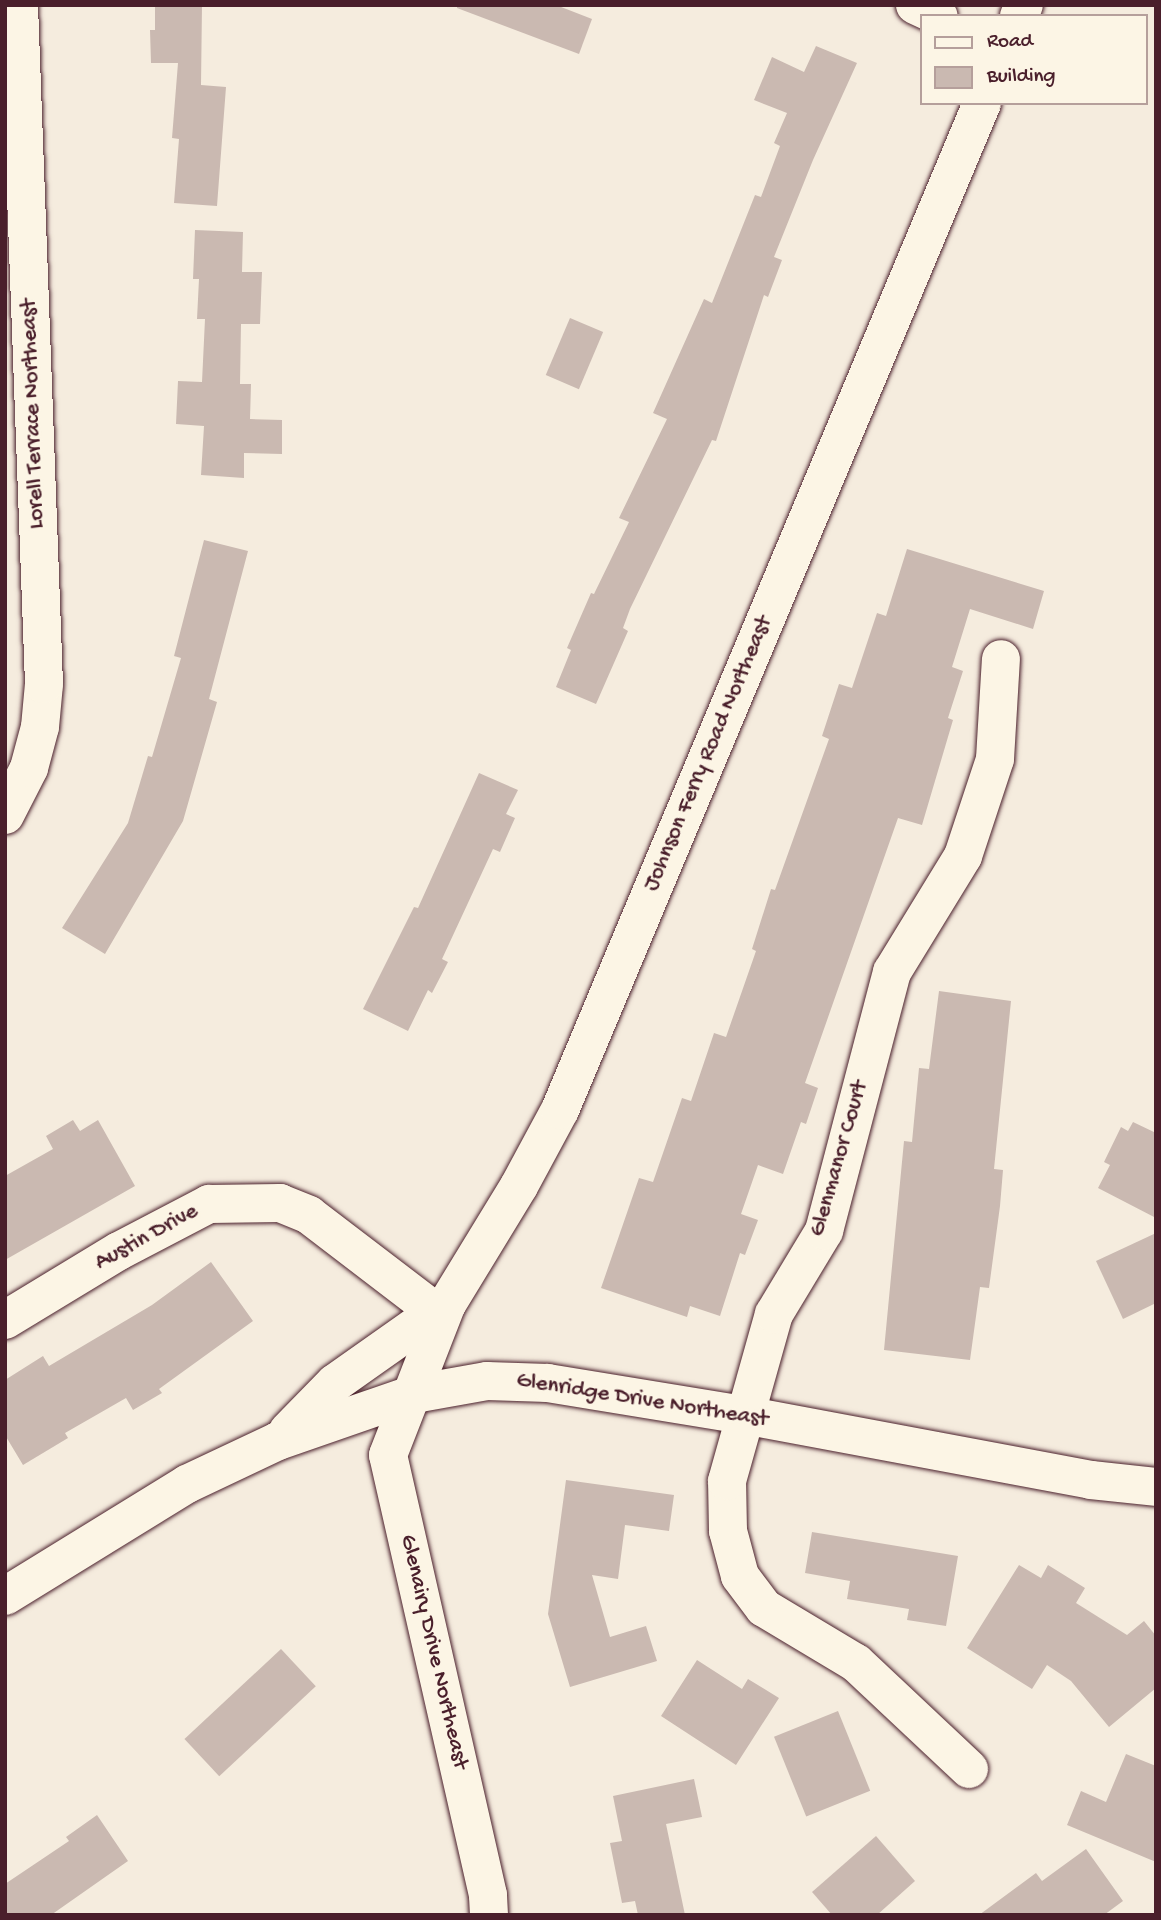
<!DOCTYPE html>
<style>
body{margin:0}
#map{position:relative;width:1161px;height:1920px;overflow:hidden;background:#f5ecde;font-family:"Gochi Hand",sans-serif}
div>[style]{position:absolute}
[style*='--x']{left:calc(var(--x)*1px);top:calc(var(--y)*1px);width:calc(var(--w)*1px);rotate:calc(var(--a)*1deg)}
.building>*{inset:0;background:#cab9b1;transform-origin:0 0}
.roads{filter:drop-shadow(0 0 2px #4a1f2b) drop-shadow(0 0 2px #4a1f2b)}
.minor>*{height:38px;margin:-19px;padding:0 19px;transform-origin:19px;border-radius:19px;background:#fcf5e5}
span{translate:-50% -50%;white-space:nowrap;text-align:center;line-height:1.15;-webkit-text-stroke:5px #fcf5e5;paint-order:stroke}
.street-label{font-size:23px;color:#4a1f2b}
.frame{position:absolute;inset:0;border:7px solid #4a1f2b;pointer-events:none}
.legend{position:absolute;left:920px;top:14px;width:228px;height:91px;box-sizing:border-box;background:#fcf5e5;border:2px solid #b59f9b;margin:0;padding:9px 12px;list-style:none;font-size:21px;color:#4a1f2b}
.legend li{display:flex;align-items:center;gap:14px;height:35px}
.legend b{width:35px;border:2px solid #b59f9b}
</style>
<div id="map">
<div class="building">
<div style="clip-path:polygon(155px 5px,202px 5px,201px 85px,226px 87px,217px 206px,174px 203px,179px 139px,172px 138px,178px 63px,151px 63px,150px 30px,155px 30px)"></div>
<div style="clip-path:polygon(457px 5px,556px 5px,592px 19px,579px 54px,457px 8px)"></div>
<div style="clip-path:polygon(816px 46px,857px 63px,813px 160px,774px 257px,782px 260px,768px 297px,764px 295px,716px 441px,712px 440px,630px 609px,623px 628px,628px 631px,596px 704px,556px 687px,571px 650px,567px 648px,591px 593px,594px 594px,629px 522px,619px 518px,667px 419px,653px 413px,704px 299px,712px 303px,755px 195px,761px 197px,780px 146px,774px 143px,787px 113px,754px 100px,772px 57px,804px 72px)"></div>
<div style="clip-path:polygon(195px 230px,243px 232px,242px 272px,262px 272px,260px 324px,241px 324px,240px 384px,251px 384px,250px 419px,282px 420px,282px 454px,244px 453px,244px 478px,201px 475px,204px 426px,176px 424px,178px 381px,202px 382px,205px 319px,197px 319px,199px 279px,193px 279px)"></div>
<div style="left:570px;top:318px;width:36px;height:62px;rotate:23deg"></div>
<div style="clip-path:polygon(204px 540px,248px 551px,209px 699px,217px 702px,183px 821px,105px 954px,62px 928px,128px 823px,148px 756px,152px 757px,181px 658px,174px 656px)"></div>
<div style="clip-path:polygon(907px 549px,1044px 591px,1033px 629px,970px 609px,952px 667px,963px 671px,948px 718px,953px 720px,922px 825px,898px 818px,805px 1083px,818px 1088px,806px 1124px,801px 1122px,783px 1174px,758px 1165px,741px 1214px,758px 1220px,745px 1255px,740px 1253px,720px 1316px,690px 1306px,687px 1317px,601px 1288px,639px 1178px,653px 1182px,682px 1098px,691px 1101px,714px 1033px,726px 1037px,756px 951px,752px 949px,771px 889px,775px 890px,829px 739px,822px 736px,839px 684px,852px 688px,877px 613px,886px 616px)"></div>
<div style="clip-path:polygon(479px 773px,518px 790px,506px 814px,515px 818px,500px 852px,493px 849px,442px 959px,448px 962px,432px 993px,428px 990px,408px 1031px,363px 1009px,414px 907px,418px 908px)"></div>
<div style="clip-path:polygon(939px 991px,1011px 1001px,994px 1169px,1003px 1170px,1000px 1206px,989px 1288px,980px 1287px,970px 1360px,884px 1350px,904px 1141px,912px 1142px,919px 1068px,929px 1069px)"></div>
<div style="clip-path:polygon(73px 1120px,80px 1131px,98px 1120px,135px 1186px,5px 1260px,5px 1176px,53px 1149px,46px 1136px)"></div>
<div style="clip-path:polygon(1133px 1122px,1156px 1133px,1156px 1218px,1098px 1188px,1110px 1165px,1104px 1162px,1121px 1127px,1128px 1131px)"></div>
<div style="clip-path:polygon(1156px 1233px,1156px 1303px,1123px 1319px,1096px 1261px)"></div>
<div style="clip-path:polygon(211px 1262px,253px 1321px,159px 1389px,162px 1393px,133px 1410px,126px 1398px,65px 1433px,68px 1438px,23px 1465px,5px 1435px,5px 1380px,43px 1356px,49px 1366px,152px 1305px)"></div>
<div style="clip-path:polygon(566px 1480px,674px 1495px,669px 1531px,625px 1525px,618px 1579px,592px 1575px,610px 1637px,646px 1626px,657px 1661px,570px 1687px,548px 1614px)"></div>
<div style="clip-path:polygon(812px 1532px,958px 1556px,946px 1626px,907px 1620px,909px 1609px,847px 1599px,850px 1581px,805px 1573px)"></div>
<div style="clip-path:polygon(1019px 1565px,1041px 1578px,1048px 1565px,1085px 1588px,1076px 1603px,1127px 1635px,1144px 1621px,1156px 1636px,1156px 1688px,1109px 1727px,1071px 1681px,1047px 1665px,1032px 1689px,967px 1648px)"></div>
<div style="left:281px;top:1649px;width:51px;height:132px;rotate:47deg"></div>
<div style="clip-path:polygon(697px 1660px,742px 1689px,748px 1679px,779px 1698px,736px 1765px,661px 1716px)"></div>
<div style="left:838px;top:1711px;width:86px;height:69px;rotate:68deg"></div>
<div style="clip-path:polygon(1126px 1754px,1156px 1766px,1156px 1862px,1067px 1825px,1081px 1791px,1106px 1802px)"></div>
<div style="clip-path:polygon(694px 1779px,702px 1817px,666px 1824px,685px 1915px,638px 1915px,635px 1901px,622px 1903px,610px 1843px,622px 1841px,613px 1796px)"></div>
<div style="clip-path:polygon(97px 1815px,128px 1861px,51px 1915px,5px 1915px,5px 1884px,69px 1841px,66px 1837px)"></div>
<div style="clip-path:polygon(876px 1836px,915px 1881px,877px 1915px,832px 1915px,812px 1892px)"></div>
<div style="clip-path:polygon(1086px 1849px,1123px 1901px,1104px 1915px,979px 1915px,1036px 1873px,1042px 1881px)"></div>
</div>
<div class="roads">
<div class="minor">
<div style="--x:915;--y:5;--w:26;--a:25"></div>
<div style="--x:1019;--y:16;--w:12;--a:-66"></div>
<div style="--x:5;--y:815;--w:53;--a:-62.9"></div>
<div style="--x:29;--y:768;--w:42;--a:-75"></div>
<div style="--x:40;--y:727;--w:43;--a:-84.7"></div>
<div style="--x:44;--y:684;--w:679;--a:-92.11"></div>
<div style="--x:5;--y:1320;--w:133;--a:-31.2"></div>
<div style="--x:119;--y:1251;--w:102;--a:-27.6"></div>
<div style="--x:209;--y:1204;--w:71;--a:-0.8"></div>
<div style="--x:280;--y:1203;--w:31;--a:22"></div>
<div style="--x:309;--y:1215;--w:160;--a:37.4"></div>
<div style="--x:288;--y:1431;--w:67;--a:-45.6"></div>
<div style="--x:335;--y:1383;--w:137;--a:-35.2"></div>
<div style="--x:5;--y:1596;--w:214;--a:-31.6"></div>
<div style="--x:187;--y:1484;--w:101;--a:-25.3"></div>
<div style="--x:278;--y:1441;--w:144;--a:-19.1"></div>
<div style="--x:414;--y:1394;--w:74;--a:-10.1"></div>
<div style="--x:487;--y:1381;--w:61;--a:1.9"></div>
<div style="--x:548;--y:1383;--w:199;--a:9.3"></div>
<div style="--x:744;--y:1415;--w:353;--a:10.6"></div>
<div style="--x:1091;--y:1480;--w:65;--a:6.1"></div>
<div style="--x:969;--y:1769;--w:155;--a:-136.8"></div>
<div style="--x:856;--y:1663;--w:107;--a:-149.1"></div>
<div style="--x:764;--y:1608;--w:40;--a:-127"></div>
<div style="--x:740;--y:1576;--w:47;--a:-104.9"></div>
<div style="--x:728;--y:1531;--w:50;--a:-91.1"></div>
<div style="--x:727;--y:1481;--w:173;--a:-74.3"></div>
<div style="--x:774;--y:1314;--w:97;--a:-58.9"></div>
<div style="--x:824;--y:1231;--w:268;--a:-75.3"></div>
<div style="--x:892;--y:972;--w:136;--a:-58.5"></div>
<div style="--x:963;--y:856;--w:102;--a:-71.7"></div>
<div style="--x:995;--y:759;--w:100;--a:-86.6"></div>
<div style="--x:489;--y:1915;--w:20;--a:-93"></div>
<div style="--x:488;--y:1895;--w:451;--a:-102.8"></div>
<div style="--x:388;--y:1455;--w:162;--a:-68.7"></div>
<div style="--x:447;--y:1304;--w:138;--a:-58.6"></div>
<div style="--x:519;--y:1186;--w:86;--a:-61.7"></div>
<div style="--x:560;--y:1110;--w:1092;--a:-67.26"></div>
</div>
</div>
<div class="street-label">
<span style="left:34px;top:414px;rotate:-92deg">Lorell Terrace Northeast</span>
<span style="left:709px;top:754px;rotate:-67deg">Johnson Ferry Road Northeast</span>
<span style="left:840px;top:1159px;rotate:-74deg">Glenmanor Court</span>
<span style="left:147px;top:1238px;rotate:-29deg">Austin Drive</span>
<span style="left:642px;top:1401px;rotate:9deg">Glenridge Drive Northeast</span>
<span style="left:433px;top:1652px;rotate:77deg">Glenairy Drive Northeast</span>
</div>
<div class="frame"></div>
<ul class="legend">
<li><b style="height:9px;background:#fcf5e5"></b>Road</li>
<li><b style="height:19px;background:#cab9b1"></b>Building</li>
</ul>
</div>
